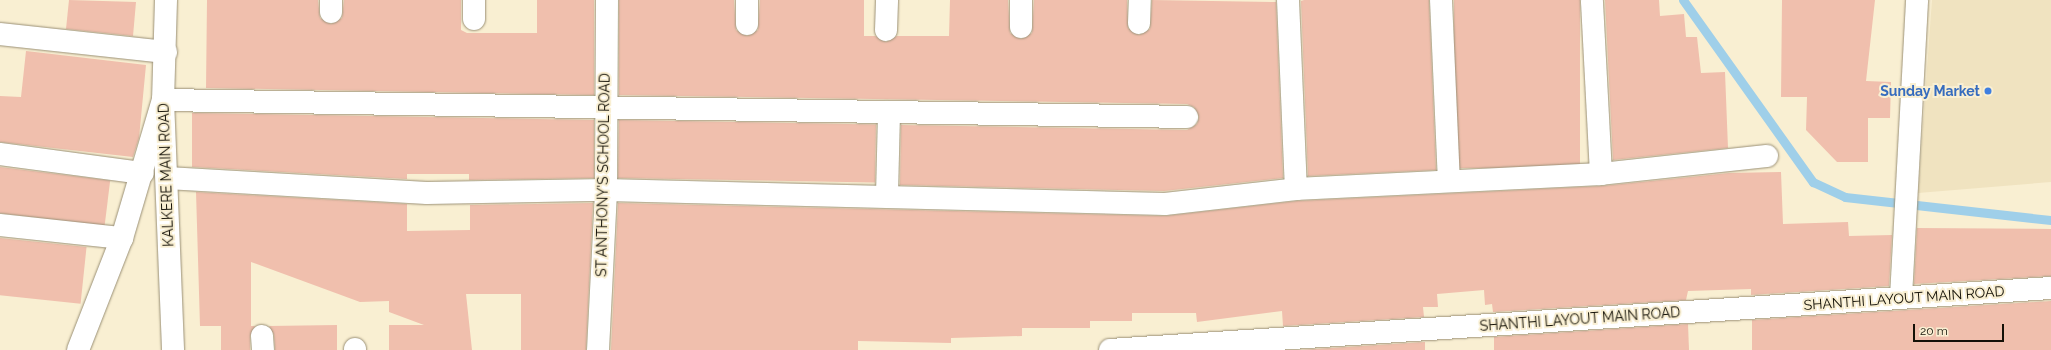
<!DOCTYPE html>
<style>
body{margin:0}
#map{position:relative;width:2051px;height:350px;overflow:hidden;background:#f9efd2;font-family:Raleway,sans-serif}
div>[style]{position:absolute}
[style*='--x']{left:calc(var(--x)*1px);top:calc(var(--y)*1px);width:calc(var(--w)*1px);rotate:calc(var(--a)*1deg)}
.built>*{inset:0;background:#f0e3c0}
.stream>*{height:9px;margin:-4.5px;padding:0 4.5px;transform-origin:4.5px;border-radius:4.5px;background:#9fcfe9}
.building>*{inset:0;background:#f0bfad;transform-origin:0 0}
.roads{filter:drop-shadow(0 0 1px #9a9076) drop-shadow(0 0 1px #9a9076)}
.minor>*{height:22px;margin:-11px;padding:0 11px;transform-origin:11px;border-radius:11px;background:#fff}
.dots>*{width:11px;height:11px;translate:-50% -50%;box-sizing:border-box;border:2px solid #f9efd2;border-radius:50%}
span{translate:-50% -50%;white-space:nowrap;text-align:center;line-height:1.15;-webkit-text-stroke:4px #f9efd2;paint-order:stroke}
.shop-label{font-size:14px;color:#366cbe;font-weight:700}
.right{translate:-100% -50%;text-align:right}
.street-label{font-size:14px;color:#141107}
.scale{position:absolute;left:1913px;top:324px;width:91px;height:18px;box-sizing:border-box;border:2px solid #141107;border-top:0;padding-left:5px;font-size:12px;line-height:14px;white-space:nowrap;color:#141107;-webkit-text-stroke:3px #f9efd2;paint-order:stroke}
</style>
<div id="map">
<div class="built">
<div style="clip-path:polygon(1932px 0,2051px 0,2051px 182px,1918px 193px)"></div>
</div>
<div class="stream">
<div style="--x:1683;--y:0;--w:224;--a:54.5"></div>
<div style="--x:1813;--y:182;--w:35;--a:25"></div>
<div style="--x:1845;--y:197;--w:207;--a:6.4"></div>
</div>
<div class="building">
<div style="clip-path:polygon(69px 0,136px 2px,133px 36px,66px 29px)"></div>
<div style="clip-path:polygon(207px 0,318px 0,320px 18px,331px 24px,342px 18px,344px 0,461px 0,461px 30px,467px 33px,537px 33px,537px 0,594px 0,594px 95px,206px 88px)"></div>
<div style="clip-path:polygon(619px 0,734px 0,736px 30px,747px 36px,758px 30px,760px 0,864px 0,864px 36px,875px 36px,886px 42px,897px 36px,949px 36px,950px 0,1008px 0,1010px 33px,1021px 39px,1032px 33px,1034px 0,1127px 0,1128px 28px,1139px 35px,1150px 29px,1152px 0,1276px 2px,1283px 178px,1164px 191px,900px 185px,901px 125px,1187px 130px,1197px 124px,1199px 117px,1194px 107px,1187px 104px,619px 95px)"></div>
<div style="clip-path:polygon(1304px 0,1429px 0,1436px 170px,1308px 176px,1301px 1px)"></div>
<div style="left:1454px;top:0;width:126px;height:168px"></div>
<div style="clip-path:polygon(1605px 0,1659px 0,1660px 16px,1684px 14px,1686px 37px,1697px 37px,1701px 73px,1725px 72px,1728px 148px,1613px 160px)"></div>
<div style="clip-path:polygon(1782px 0,1875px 0,1866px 81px,1891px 82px,1890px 118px,1868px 118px,1868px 162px,1837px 162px,1806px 130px,1807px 97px,1781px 97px)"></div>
<div style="clip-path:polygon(26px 51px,146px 65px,139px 138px,133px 157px,0 142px,0 96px,21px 97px)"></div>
<div style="clip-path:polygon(192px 113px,594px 120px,594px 178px,469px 180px,469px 174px,407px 174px,407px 179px,192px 167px)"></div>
<div style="left:619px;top:120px;width:257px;height:58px;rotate:1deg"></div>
<div style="left:0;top:167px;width:111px;height:46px;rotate:7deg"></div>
<div style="clip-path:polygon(1781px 172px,1783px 224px,1848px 222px,1849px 236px,1892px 235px,1889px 286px,1751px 295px,1751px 289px,1688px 291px,1686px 300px,1493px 312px,1492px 304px,1485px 305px,1484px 290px,1437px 294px,1438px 307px,1423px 307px,1424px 317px,1283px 326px,1282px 311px,1197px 322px,1196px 313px,1132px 313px,1132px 321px,1090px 321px,1090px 328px,1022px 328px,1022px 336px,951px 338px,951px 343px,858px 341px,858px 350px,611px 350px,618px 203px,1165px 216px,1297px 201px,1602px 186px,1729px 173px)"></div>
<div style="clip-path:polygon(196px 192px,407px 204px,407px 231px,470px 230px,470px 205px,593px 203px,586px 350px,521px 350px,521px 294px,466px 294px,472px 350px,389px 350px,389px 325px,424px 325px,389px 312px,389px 301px,360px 302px,251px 262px,251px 326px,255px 326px,250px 336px,250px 350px,221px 350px,221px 326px,200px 326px)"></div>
<div style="clip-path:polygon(1917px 228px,2051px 229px,2051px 276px,1914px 284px)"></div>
<div style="left:0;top:238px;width:87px;height:57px;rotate:6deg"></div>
<div style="clip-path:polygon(2051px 301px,2051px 350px,1752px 350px,1752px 320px)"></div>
<div style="clip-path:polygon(1688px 324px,1689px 350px,1494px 350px,1494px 337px)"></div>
<div style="clip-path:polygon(337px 325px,337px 350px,275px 350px,274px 335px,269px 326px)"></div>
<div style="clip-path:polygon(1425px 342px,1425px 350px,1300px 350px)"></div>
</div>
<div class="roads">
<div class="minor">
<div style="--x:166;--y:0;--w:100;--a:91.7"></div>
<div style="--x:163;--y:100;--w:250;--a:87.7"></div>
<div style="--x:331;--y:0;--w:12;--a:90"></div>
<div style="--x:1021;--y:0;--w:27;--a:90"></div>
<div style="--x:1288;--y:0;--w:189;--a:87.6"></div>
<div style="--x:1441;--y:0;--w:181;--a:87.5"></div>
<div style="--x:474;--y:19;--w:19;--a:-90"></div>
<div style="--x:1139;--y:23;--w:23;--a:-88"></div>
<div style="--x:747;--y:24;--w:24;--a:-90"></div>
<div style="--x:886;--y:30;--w:30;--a:-88"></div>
<div style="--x:0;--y:34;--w:167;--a:6.2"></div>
<div style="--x:0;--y:154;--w:144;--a:7.6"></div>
<div style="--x:1601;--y:174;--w:167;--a:-6.2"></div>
<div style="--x:167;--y:178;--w:260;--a:3.3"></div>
<div style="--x:427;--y:193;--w:179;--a:-1"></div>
<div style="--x:606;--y:190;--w:559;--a:1.43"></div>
<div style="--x:1165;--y:204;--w:132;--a:-6.5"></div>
<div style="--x:1296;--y:189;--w:305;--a:-2.8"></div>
<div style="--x:1601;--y:174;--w:174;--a:-93"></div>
<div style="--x:887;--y:195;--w:83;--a:-88.6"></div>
<div style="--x:0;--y:225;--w:123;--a:6.1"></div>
<div style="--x:1901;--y:297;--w:297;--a:-86.9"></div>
<div style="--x:262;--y:336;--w:14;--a:86"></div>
<div style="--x:355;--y:349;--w:1;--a:90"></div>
<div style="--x:78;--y:350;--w:120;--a:-68.6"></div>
<div style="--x:122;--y:238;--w:144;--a:-73.5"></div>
<div style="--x:163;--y:100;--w:1024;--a:0.95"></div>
<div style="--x:598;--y:350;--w:160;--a:-87.1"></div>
<div style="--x:606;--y:190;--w:190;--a:-89.7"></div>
<div style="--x:1110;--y:350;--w:943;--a:-3.77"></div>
</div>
</div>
<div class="dots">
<div style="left:1988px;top:91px;background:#3f7fe0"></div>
</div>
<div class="shop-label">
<span class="right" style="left:1980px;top:91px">Sunday Market</span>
</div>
<div class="street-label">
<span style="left:166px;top:175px;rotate:-92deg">KALKERE MAIN ROAD</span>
<span style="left:603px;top:175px;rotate:-89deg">ST ANTHONY'S SCHOOL ROAD</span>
<span style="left:1904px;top:298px;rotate:-4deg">SHANTHI LAYOUT MAIN ROAD</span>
<span style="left:1580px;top:319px;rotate:-4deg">SHANTHI LAYOUT MAIN ROAD</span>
</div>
<div class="scale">20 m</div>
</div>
